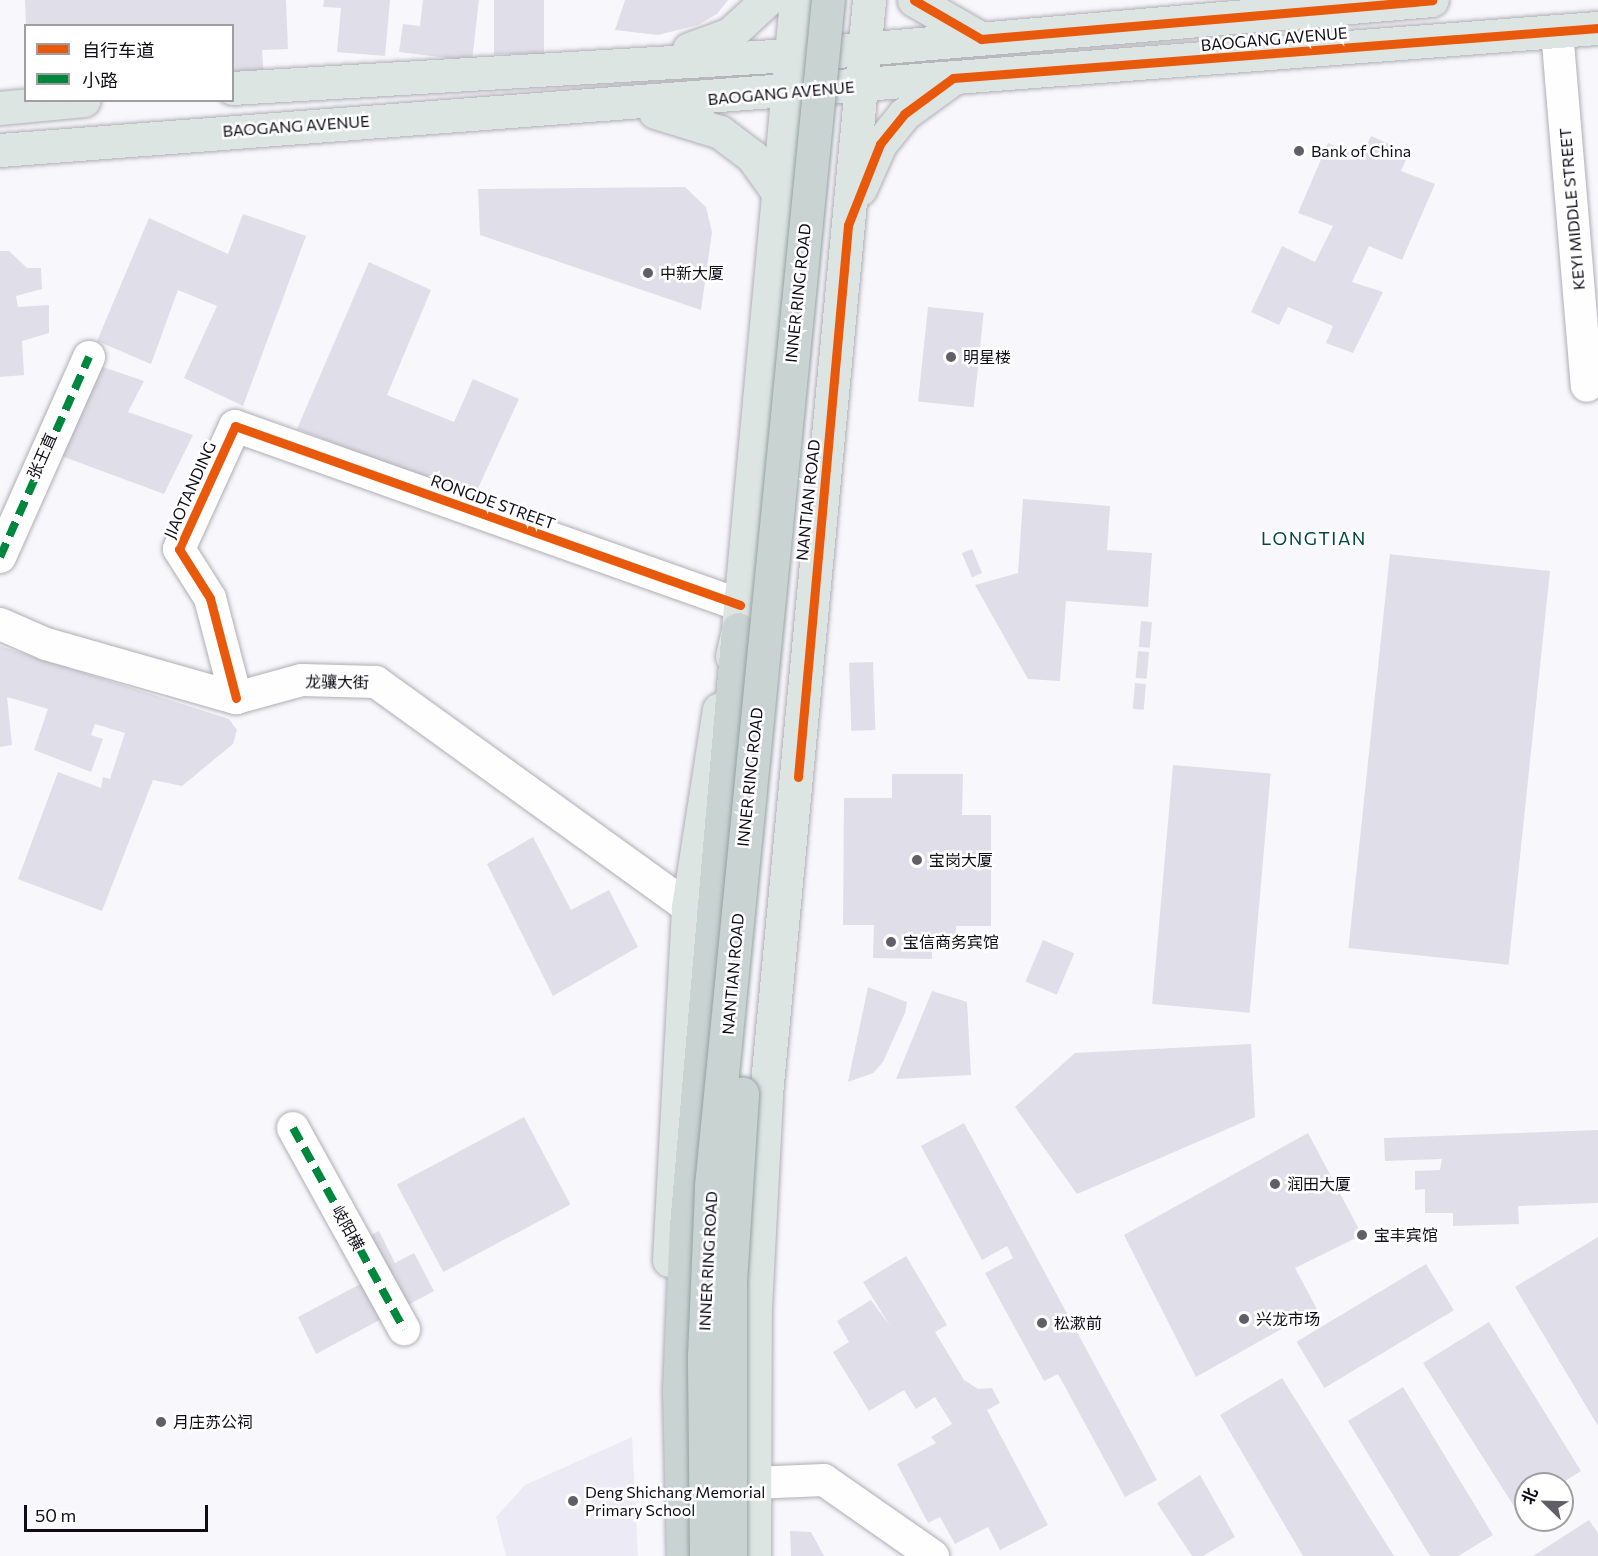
<!DOCTYPE html>
<meta charset="utf-8">
<style>
body{margin:0}
#map{position:relative;width:1598px;height:1556px;overflow:hidden;background:#f8f7fc;font-family:Commissioner,"Noto Sans SC",sans-serif}
div>[style]{position:absolute}
[style*='--x']{left:calc(var(--x)*1px);top:calc(var(--y)*1px);width:calc(var(--w)*1px);rotate:calc(var(--a)*1deg)}
.built>*{inset:0;background:#eceaf5}
.building>*{inset:0;background:#e0dee8;transform-origin:0 0}
.roads{filter:drop-shadow(0 0 2px #b0aeb6) drop-shadow(0 0 2px #b0aeb6)}
.minor>*{height:32px;margin:-16px;padding:0 16px;transform-origin:16px;border-radius:16px;background:#fefeff}
.major>*{height:33px;margin:-16.5px;padding:0 16.5px;transform-origin:16.5px;border-radius:16.5px;background:#dde5e3}
.highway>*{height:33px;margin:-16.5px;padding:0 16.5px;transform-origin:16.5px;border-radius:16.5px;background:#c8d3d2}
.bridges{filter:drop-shadow(0 0 2px #94a1a0) drop-shadow(0 0 2px #94a1a0)}
.highway-bridge>*{height:33px;margin:-16.5px;padding:0 16.5px;transform-origin:16.5px;border-radius:16.5px;background:#c8d3d2}
.quiet>*{height:8px;margin-top:-4px;transform-origin:0;background:repeating-linear-gradient(90deg,#00873e 0 15px,transparent 0 23px)}
.cycleway>*{height:9px;margin:-4.5px;padding:0 4.5px;transform-origin:4.5px;border-radius:4.5px;background:#e8590c}
.dots>*{width:16px;height:16px;translate:-50% -50%;box-sizing:border-box;border:3px solid #fff;border-radius:50%}
span{translate:-50% -50%;white-space:nowrap;text-align:center;line-height:1.15;-webkit-text-stroke:5px #fff;paint-order:stroke}
.street-label{font-size:16px;color:#0f0c17}
.poi-label{font-size:16px;color:#0f0c17}
.left{translate:0 -50%;text-align:left}
.neighbourhood-label{font-size:18px;color:#024646;letter-spacing:1.5px}
.legend{position:absolute;left:24px;top:24px;width:210px;height:78px;box-sizing:border-box;background:#fff;border:2px solid #9f9ea2;margin:0;padding:8px 10px;list-style:none;font-size:18px;color:#0f0c17}
.legend li{display:flex;align-items:center;gap:12px;height:30px}
.legend b{width:30px;border:2px solid #9f9ea2}
.north{position:absolute;left:1514px;top:1472px;width:60px;height:60px;box-sizing:border-box;background:#fff;border:2px solid #9f9ea2;border-radius:50%;rotate:293deg;font-size:16px;font-weight:700;line-height:24px;text-align:center;color:#0f0c17}
.north::after{content:'';display:block;margin:auto;width:21px;height:27px;background:#615e67;clip-path:polygon(50% 0,100% 100%,50% 72%,0 100%)}
.scale{position:absolute;left:24px;top:1505px;width:184px;height:27px;box-sizing:border-box;border:3px solid #0f0c17;border-top:0;padding-left:8px;font-size:18px;line-height:21px;white-space:nowrap;color:#0f0c17;-webkit-text-stroke:4px #fff;paint-order:stroke}
</style>
<div id="map">
<div class="built">
<div style="clip-path:polygon(632px 1437px,638px 1556px,506px 1556px,496px 1517px,525px 1485px)"></div>
</div>
<div class="building">
<div style="clip-path:polygon(25px 0,286px 0,288px 49px,262px 50px,264px 79px,232px 80px,232px 26px,26px 26px)"></div>
<div style="clip-path:polygon(324px 0,390px 0,385px 56px,337px 52px,341px 8px,323px 7px)"></div>
<div style="clip-path:polygon(423px 0,479px 0,472px 61px,399px 52px,403px 24px,420px 26px)"></div>
<div style="left:494px;top:0;width:50px;height:54px"></div>
<div style="clip-path:polygon(625px 0,728px 0,717px 14px,698px 25px,658px 35px,615px 30px)"></div>
<div style="clip-path:polygon(1371px 136px,1409px 153px,1401px 171px,1435px 184px,1402px 260px,1369px 246px,1352px 282px,1383px 292px,1353px 353px,1326px 343px,1333px 326px,1288px 307px,1279px 325px,1251px 312px,1282px 246px,1315px 262px,1333px 226px,1298px 213px,1328px 143px,1361px 158px)"></div>
<div style="clip-path:polygon(685px 187px,706px 207px,712px 232px,701px 310px,480px 235px,478px 189px)"></div>
<div style="clip-path:polygon(243px 214px,306px 236px,243px 406px,184px 378px,217px 306px,178px 290px,151px 364px,97px 341px,149px 218px,228px 254px)"></div>
<div style="clip-path:polygon(0 251px,9px 251px,27px 268px,41px 268px,42px 289px,16px 296px,18px 307px,49px 305px,49px 333px,22px 341px,24px 375px,0 377px)"></div>
<div style="clip-path:polygon(369px 262px,431px 290px,387px 395px,454px 422px,473px 379px,519px 399px,474px 497px,297px 429px)"></div>
<div style="left:928px;top:307px;width:56px;height:95px;rotate:6deg"></div>
<div style="clip-path:polygon(94px 364px,144px 381px,128px 412px,193px 435px,164px 494px,56px 454px)"></div>
<div style="clip-path:polygon(1023px 499px,1110px 506px,1107px 550px,1152px 553px,1148px 607px,1066px 601px,1060px 681px,1028px 679px,975px 585px,1018px 573px)"></div>
<div style="left:972px;top:549px;width:26px;height:11px;rotate:67deg"></div>
<div style="left:1550px;top:571px;width:396px;height:161px;rotate:96deg"></div>
<div style="left:1141px;top:621px;width:11px;height:26px;rotate:5deg"></div>
<div style="clip-path:polygon(0 646px,229px 719px,237px 730px,233px 744px,182px 786px,153px 780px,102px 911px,18px 879px,58px 772px,101px 788px,103px 777px,110px 779px,125px 733px,95px 724px,91px 735px,103px 739px,91px 772px,34px 750px,48px 709px,7px 697px,12px 745px,0 747px)"></div>
<div style="left:1138px;top:651px;width:11px;height:27px;rotate:5deg"></div>
<div style="left:873px;top:662px;width:68px;height:24px;rotate:88deg"></div>
<div style="left:1135px;top:683px;width:11px;height:26px;rotate:5deg"></div>
<div style="left:1173px;top:765px;width:98px;height:240px;rotate:5deg"></div>
<div style="clip-path:polygon(892px 774px,963px 774px,962px 815px,991px 815px,991px 926px,956px 926px,956px 945px,932px 945px,932px 959px,873px 958px,874px 925px,843px 925px,844px 798px,892px 798px)"></div>
<div style="clip-path:polygon(533px 837px,571px 910px,609px 890px,638px 947px,553px 996px,487px 864px)"></div>
<div style="left:1043px;top:940px;width:34px;height:45px;rotate:23deg"></div>
<div style="clip-path:polygon(868px 987px,907px 1002px,905px 1013px,883px 1062px,873px 1073px,848px 1082px)"></div>
<div style="clip-path:polygon(932px 991px,967px 1002px,971px 1075px,896px 1079px)"></div>
<div style="clip-path:polygon(1251px 1044px,1255px 1117px,1077px 1194px,1015px 1107px,1075px 1053px)"></div>
<div style="left:524px;top:1117px;width:99px;height:144px;rotate:62deg"></div>
<div style="clip-path:polygon(964px 1123px,1157px 1480px,1125px 1497px,1058px 1374px,1044px 1381px,985px 1273px,1013px 1258px,1007px 1246px,982px 1260px,921px 1146px)"></div>
<div style="clip-path:polygon(1598px 1130px,1598px 1203px,1518px 1206px,1519px 1224px,1453px 1226px,1453px 1213px,1425px 1213px,1425px 1189px,1415px 1190px,1415px 1171px,1440px 1170px,1442px 1159px,1385px 1161px,1384px 1138px)"></div>
<div style="clip-path:polygon(1308px 1133px,1362px 1235px,1295px 1268px,1317px 1309px,1196px 1377px,1124px 1235px)"></div>
<div style="clip-path:polygon(379px 1231px,395px 1263px,414px 1253px,434px 1291px,316px 1354px,298px 1317px,362px 1283px,345px 1249px)"></div>
<div style="clip-path:polygon(1598px 1237px,1598px 1426px,1515px 1287px)"></div>
<div style="clip-path:polygon(906px 1256px,947px 1325px,935px 1332px,964px 1380px,978px 1389px,992px 1388px,1000px 1403px,987px 1410px,1048px 1525px,1000px 1550px,988px 1527px,955px 1544px,940px 1517px,928px 1523px,897px 1464px,936px 1443px,931px 1437px,952px 1424px,935px 1397px,916px 1409px,904px 1390px,869px 1411px,833px 1352px,849px 1342px,837px 1321px,871px 1300px,890px 1326px,863px 1282px)"></div>
<div style="left:1426px;top:1264px;width:54px;height:151px;rotate:59deg"></div>
<div style="clip-path:polygon(1489px 1322px,1581px 1471px,1560px 1484px,1526px 1484px,1526px 1505px,1517px 1511px,1423px 1363px)"></div>
<div style="clip-path:polygon(1282px 1378px,1394px 1556px,1303px 1556px,1220px 1415px)"></div>
<div style="clip-path:polygon(1403px 1387px,1493px 1535px,1458px 1556px,1430px 1556px,1348px 1421px)"></div>
<div style="clip-path:polygon(1200px 1475px,1235px 1537px,1203px 1556px,1192px 1556px,1157px 1503px)"></div>
<div style="clip-path:polygon(1589px 1520px,1598px 1533px,1598px 1556px,1533px 1556px)"></div>
<div style="clip-path:polygon(790px 1531px,811px 1532px,824px 1556px,791px 1556px)"></div>
</div>
<div class="roads">
<div class="minor">
<div style="--x:1557;--y:31;--w:356;--a:85.2"></div>
<div style="--x:0;--y:557;--w:219;--a:-66"></div>
<div style="--x:0;--y:624;--w:50;--a:23.5"></div>
<div style="--x:46;--y:644;--w:198;--a:15.9"></div>
<div style="--x:236;--y:698;--w:68;--a:-15.3"></div>
<div style="--x:302;--y:680;--w:74;--a:1.5"></div>
<div style="--x:376;--y:682;--w:385;--a:35.8"></div>
<div style="--x:236;--y:698;--w:103;--a:-104.6"></div>
<div style="--x:210;--y:598;--w:58;--a:-122.3"></div>
<div style="--x:179;--y:549;--w:135;--a:-65.5"></div>
<div style="--x:235;--y:426;--w:536;--a:19.52"></div>
<div style="--x:293;--y:1128;--w:230;--a:61.1"></div>
<div style="--x:753;--y:1483;--w:71;--a:-2.4"></div>
<div style="--x:824;--y:1480;--w:133;--a:34.9"></div>
</div>
<div class="major">
<div style="--x:914;--y:0;--w:76;--a:29.9"></div>
<div style="--x:689;--y:49;--w:44;--a:-20.1"></div>
<div style="--x:730;--y:34;--w:50;--a:-42.6"></div>
<div style="--x:232;--y:88;--w:560;--a:-3.38"></div>
<div style="--x:791;--y:55;--w:643;--a:-4.9"></div>
<div style="--x:0;--y:108;--w:84;--a:-5.4"></div>
<div style="--x:655;--y:112;--w:68;--a:17.1"></div>
<div style="--x:720;--y:132;--w:40;--a:37"></div>
<div style="--x:752;--y:156;--w:47;--a:54.6"></div>
<div style="--x:0;--y:150;--w:1603;--a:-4.37"></div>
<div style="--x:860;--y:189;--w:49;--a:-66"></div>
<div style="--x:880;--y:144;--w:38;--a:-51"></div>
<div style="--x:904;--y:114;--w:58;--a:-35.9"></div>
<div style="--x:732;--y:656;--w:28;--a:-77"></div>
<div style="--x:738;--y:629;--w:632;--a:-84.73"></div>
<div style="--x:669;--y:1260;--w:354;--a:-86.9"></div>
<div style="--x:688;--y:907;--w:200;--a:-81.1"></div>
<div style="--x:754;--y:1556;--w:249;--a:-89.8"></div>
<div style="--x:755;--y:1307;--w:213;--a:-87"></div>
<div style="--x:766;--y:1094;--w:1099;--a:-84.62"></div>
</div>
<div class="highway">
<div style="--x:683;--y:1556;--w:166;--a:-91.4"></div>
<div style="--x:679;--y:1390;--w:164;--a:-87.6"></div>
<div style="--x:686;--y:1226;--w:599;--a:-85.02"></div>
</div>
</div>
<div class="bridges">
<div class="highway-bridge">
<div style="--x:706;--y:1556;--w:200;--a:-90.6"></div>
<div style="--x:704;--y:1356;--w:170;--a:-87.6"></div>
<div style="--x:711;--y:1186;--w:1192;--a:-84.37"></div>
<div style="--x:730;--y:1556;--w:275;--a:-90"></div>
<div style="--x:730;--y:1281;--w:188;--a:-86.3"></div>
</div>
</div>
<div class="quiet">
<div style="--x:0;--y:557;--w:219;--a:-66"></div>
<div style="--x:293;--y:1128;--w:230;--a:61.1"></div>
</div>
<div class="cycleway">
<div style="--x:914;--y:0;--w:78;--a:30.2"></div>
<div style="--x:981;--y:39;--w:453;--a:-4.9"></div>
<div style="--x:236;--y:698;--w:103;--a:-104.6"></div>
<div style="--x:210;--y:598;--w:58;--a:-122.3"></div>
<div style="--x:179;--y:549;--w:135;--a:-65.5"></div>
<div style="--x:235;--y:426;--w:536;--a:19.52"></div>
<div style="--x:798;--y:777;--w:554;--a:-84.82"></div>
<div style="--x:848;--y:225;--w:87;--a:-68.4"></div>
<div style="--x:880;--y:144;--w:38;--a:-51"></div>
<div style="--x:904;--y:114;--w:61;--a:-36.3"></div>
<div style="--x:953;--y:78;--w:647;--a:-4.43"></div>
</div>
<div class="dots">
<div style="left:1299px;top:151px;background:#615e67"></div>
<div style="left:648px;top:273px;background:#615e67"></div>
<div style="left:951px;top:357px;background:#615e67"></div>
<div style="left:917px;top:860px;background:#615e67"></div>
<div style="left:891px;top:942px;background:#615e67"></div>
<div style="left:1275px;top:1184px;background:#615e67"></div>
<div style="left:1362px;top:1235px;background:#615e67"></div>
<div style="left:1244px;top:1319px;background:#615e67"></div>
<div style="left:1042px;top:1323px;background:#615e67"></div>
<div style="left:161px;top:1422px;background:#615e67"></div>
<div style="left:573px;top:1501px;background:#615e67"></div>
</div>
<div class="street-label">
<span style="left:1274px;top:39px;rotate:-5deg">BAOGANG AVENUE</span>
<span style="left:781px;top:93px;rotate:-5deg">BAOGANG AVENUE</span>
<span style="left:296px;top:126px;rotate:-4deg">BAOGANG AVENUE</span>
<span style="left:1572px;top:209px;rotate:-95deg">KEYI MIDDLE STREET</span>
<span style="left:798px;top:293px;rotate:-84deg">INNER RING ROAD</span>
<span style="left:42px;top:456px;rotate:-66deg">张王直</span>
<span style="left:190px;top:490px;rotate:-66deg">JIAOTANDING</span>
<span style="left:808px;top:500px;rotate:-84deg">NANTIAN ROAD</span>
<span style="left:493px;top:502px;rotate:20deg">RONGDE STREET</span>
<span style="left:337px;top:682px;rotate:1deg">龙骧大街</span>
<span style="left:750px;top:777px;rotate:-84deg">INNER RING ROAD</span>
<span style="left:733px;top:974px;rotate:-85deg">NANTIAN ROAD</span>
<span style="left:348px;top:1228px;rotate:61deg">岐阳横</span>
<span style="left:708px;top:1261px;rotate:-87deg">INNER RING ROAD</span>
</div>
<div class="poi-label">
<span class="left" style="left:1311px;top:151px">Bank of China</span>
<span class="left" style="left:660px;top:273px">中新大厦</span>
<span class="left" style="left:963px;top:357px">明星楼</span>
<span class="left" style="left:929px;top:860px">宝岗大厦</span>
<span class="left" style="left:903px;top:942px">宝信商务宾馆</span>
<span class="left" style="left:1287px;top:1184px">润田大厦</span>
<span class="left" style="left:1374px;top:1235px">宝丰宾馆</span>
<span class="left" style="left:1256px;top:1319px">兴龙市场</span>
<span class="left" style="left:1054px;top:1323px">松漱前</span>
<span class="left" style="left:173px;top:1422px">月庄苏公祠</span>
<span class="left" style="left:585px;top:1501px">Deng Shichang Memorial<br>Primary School</span>
</div>
<div class="neighbourhood-label">
<span style="left:1314px;top:538px">LONGTIAN</span>
</div>
<ul class="legend">
<li><b style="height:8px;background:#e8590c"></b>自行车道</li>
<li><b style="height:8px;background:#00873e"></b>小路</li>
</ul>
<div class="north">北</div>
<div class="scale">50 m</div>
</div>
